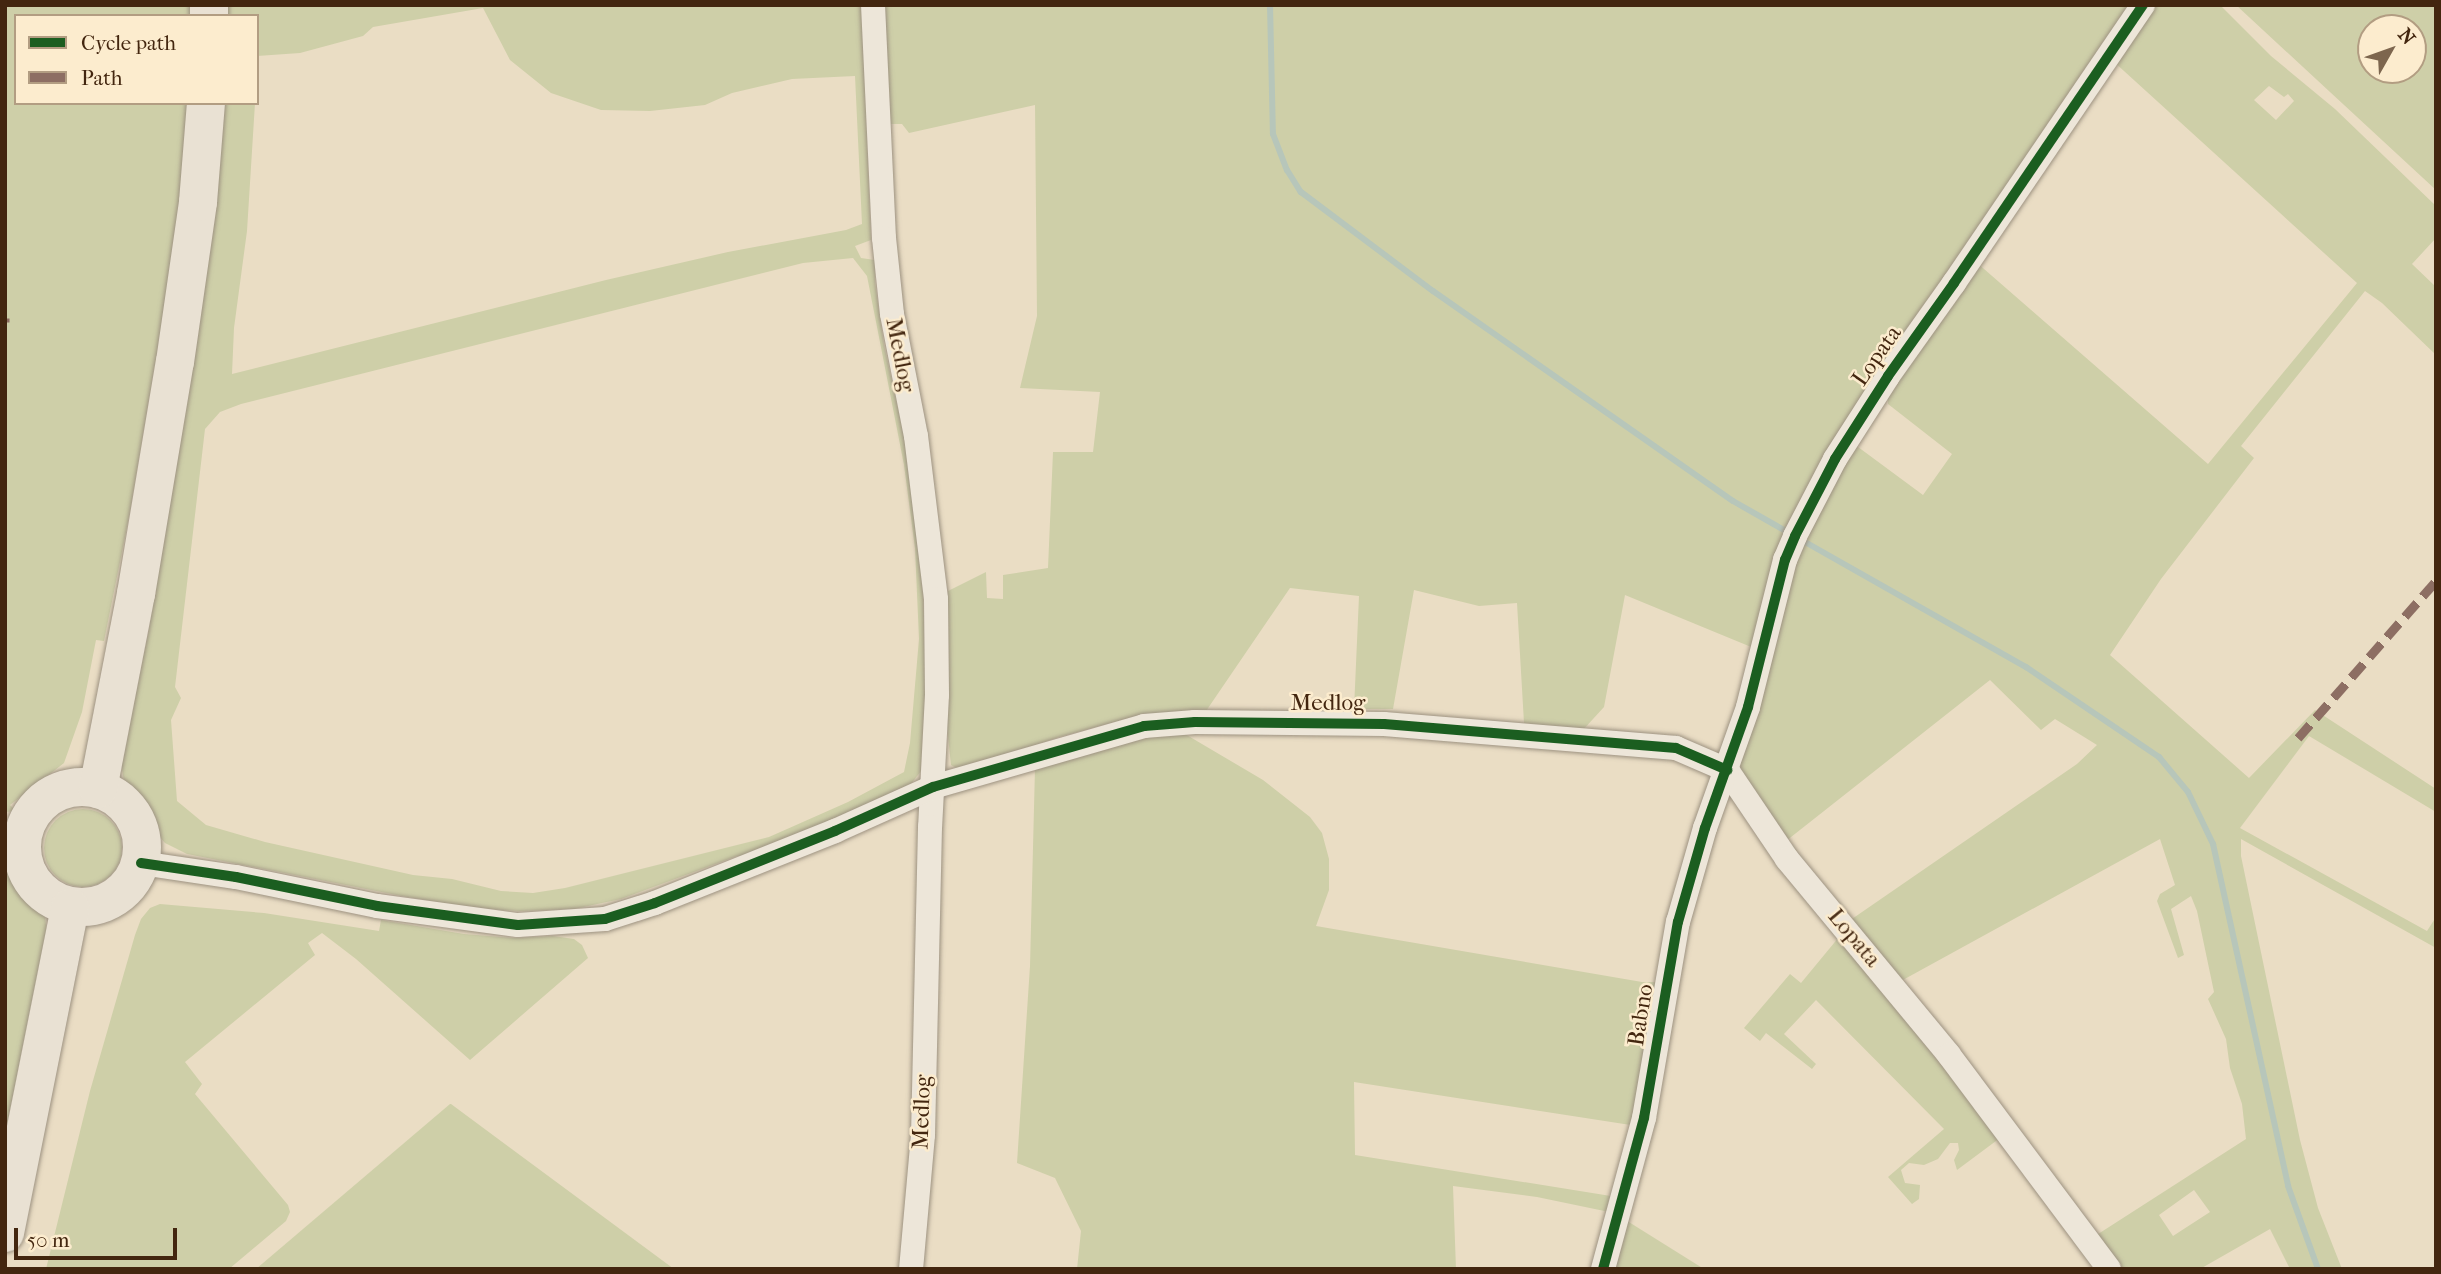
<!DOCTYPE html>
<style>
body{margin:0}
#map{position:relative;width:2441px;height:1274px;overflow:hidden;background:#eaddc4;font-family:"IM FELL French Canon",serif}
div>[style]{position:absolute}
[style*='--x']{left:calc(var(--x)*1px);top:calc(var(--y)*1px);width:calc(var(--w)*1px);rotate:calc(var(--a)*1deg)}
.green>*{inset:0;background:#cecfa8}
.round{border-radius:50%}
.stream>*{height:6px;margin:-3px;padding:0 3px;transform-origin:3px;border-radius:3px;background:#b7c6ba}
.roads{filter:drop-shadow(0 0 2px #9d9281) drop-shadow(0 0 2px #9d9281)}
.minor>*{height:24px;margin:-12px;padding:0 12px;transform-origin:12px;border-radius:12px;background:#ede6d9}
.primary>*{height:38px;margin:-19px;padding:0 19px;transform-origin:19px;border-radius:19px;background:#e9e1d3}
.primary>.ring{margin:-19px;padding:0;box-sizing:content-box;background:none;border:38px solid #e9e1d3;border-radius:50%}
.quiet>*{height:9px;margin-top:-4.5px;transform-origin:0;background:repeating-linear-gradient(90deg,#8d6e63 0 18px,transparent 0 27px)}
.cycleway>*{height:10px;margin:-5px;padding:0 5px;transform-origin:5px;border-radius:5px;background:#1b5e20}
span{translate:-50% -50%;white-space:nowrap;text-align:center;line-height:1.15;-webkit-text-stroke:5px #fcecce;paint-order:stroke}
.street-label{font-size:23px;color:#43260f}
.frame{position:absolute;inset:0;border:7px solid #43260f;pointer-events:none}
.legend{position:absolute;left:14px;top:14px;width:245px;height:91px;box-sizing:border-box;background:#fcecce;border:2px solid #b29d82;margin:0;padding:9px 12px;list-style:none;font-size:21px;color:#43260f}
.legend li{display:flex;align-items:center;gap:14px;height:35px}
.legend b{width:35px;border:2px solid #b29d82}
.north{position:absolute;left:2357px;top:14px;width:70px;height:70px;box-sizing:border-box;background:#fcecce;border:2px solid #b29d82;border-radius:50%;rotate:50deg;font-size:19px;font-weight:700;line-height:28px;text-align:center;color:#43260f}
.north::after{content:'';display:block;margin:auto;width:24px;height:32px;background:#7d664e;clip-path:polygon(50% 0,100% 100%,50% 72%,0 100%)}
.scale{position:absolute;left:14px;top:1228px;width:163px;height:32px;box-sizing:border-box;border:4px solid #43260f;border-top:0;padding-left:9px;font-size:21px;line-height:24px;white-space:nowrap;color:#43260f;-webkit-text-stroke:5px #fcecce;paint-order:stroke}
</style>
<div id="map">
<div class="green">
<div style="clip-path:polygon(5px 5px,192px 5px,192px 16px,16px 16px,16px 103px,188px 103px,182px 191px,168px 287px,130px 512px,104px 641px,96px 640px,82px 712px,64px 763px,10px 805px,16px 811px,5px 812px)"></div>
<div style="clip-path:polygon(evenodd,224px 5px,862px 5px,871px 240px,855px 246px,861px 258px,875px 260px,875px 283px,884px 345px,910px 463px,921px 550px,928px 707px,921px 771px,911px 784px,861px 809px,746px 856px,737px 856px,621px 899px,574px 909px,520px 911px,472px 908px,402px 896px,187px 854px,165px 843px,153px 829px,130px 797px,124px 782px,121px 761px,149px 629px,221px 103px,255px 103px,247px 231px,234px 328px,232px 374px,606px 280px,728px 252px,846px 230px,862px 224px,855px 76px,792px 79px,732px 93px,705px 105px,650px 111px,601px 110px,551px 93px,510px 60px,483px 8px,373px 27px,363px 36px,300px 53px,257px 56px,257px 16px,224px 16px,224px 5px,853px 258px,867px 276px,904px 465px,915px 548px,919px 639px,910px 743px,904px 772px,848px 802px,769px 837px,565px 888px,533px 893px,501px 891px,452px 879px,413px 875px,265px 842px,206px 825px,177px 801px,171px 720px,181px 698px,175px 687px,205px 429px,220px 412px,241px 404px,803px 263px,853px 258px)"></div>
<div style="clip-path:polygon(882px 5px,2132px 5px,1874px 383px,1756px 649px,1625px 595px,1604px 707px,1582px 731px,1524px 723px,1517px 603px,1479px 606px,1414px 590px,1393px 709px,1354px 709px,1359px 596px,1290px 588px,1204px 714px,1126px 719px,1059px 737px,962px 771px,951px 765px,946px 717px,948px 591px,986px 572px,987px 598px,1003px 599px,1003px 575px,1048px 568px,1053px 452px,1093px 452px,1100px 392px,1020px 388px,1037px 316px,1035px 105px,909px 133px,902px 124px,887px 124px)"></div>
<div style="clip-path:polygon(evenodd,2151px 5px,2220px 5px,2271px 56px,2335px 109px,2436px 206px,2436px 238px,2412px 264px,2436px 287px,2436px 355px,2382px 303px,2365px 291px,2241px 446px,2254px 458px,2161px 579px,2110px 655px,2249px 778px,2315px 710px,2436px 789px,2436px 812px,2309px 736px,2240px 828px,2427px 931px,2436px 917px,2436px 948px,2241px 839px,2241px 856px,2300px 1140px,2318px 1208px,2342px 1269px,2290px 1269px,2270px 1229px,2200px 1269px,2120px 1269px,2095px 1236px,2246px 1139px,2242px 1104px,2230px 1068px,2226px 1039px,2208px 999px,2214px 992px,2197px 911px,2191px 896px,2171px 909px,2184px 955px,2178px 958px,2157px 901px,2160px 894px,2175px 885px,2160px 839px,1901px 981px,1849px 921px,2077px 764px,2097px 745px,2055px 719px,2041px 730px,1990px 680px,1786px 841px,1741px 772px,1740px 754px,1798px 544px,1854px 444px,1923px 495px,1952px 454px,1888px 404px,1888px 394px,1976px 262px,2208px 464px,2357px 283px,2113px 61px,2151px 5px,2269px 86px,2284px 97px,2288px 94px,2294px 101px,2276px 120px,2254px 100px,2269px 86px,2151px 5px,2194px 1190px,2210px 1212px,2173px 1236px,2159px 1215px,2194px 1190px)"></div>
<div style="clip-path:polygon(evenodd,2236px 5px,2436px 5px,2436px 190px,2330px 92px,2236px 5px,2371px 28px,2413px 28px,2413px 70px,2371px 70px,2371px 28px)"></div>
<div style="clip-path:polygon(1133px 734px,1185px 734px,1263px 780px,1310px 817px,1322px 833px,1329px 859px,1329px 890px,1316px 926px,1642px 982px,1659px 982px,1637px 1126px,1354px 1082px,1355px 1155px,1617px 1197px,1614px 1213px,1537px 1197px,1453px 1186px,1456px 1269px,1077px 1269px,1081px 1231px,1055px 1178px,1017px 1163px,1030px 966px,1035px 768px)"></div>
<div class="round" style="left:44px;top:809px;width:78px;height:78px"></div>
<div style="clip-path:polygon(5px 852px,15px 860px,27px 886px,37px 900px,45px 917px,47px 932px,5px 1157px)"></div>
<div style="clip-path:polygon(160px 904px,264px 913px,379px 931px,381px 920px,464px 934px,513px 938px,553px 936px,574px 939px,582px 945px,588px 958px,470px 1060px,356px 959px,322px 933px,308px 943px,315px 955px,185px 1062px,202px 1084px,195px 1094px,288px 1205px,290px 1212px,286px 1221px,229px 1269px,46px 1269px,90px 1091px,135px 935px,141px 919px,150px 908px)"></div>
<div style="clip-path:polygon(1839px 937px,2000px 1138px,1957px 1170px,1954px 1160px,1959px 1150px,1958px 1143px,1950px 1143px,1938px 1159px,1924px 1165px,1909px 1163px,1901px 1170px,1905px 1183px,1920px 1185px,1919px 1199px,1912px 1204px,1888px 1177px,1944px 1129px,1816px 1000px,1784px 1034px,1816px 1064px,1812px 1069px,1766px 1033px,1760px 1041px,1744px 1028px,1790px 974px,1801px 983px)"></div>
<div style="clip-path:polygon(450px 1104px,451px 1104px,674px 1269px,256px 1269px)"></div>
<div style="clip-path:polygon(1624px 1219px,1704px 1269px,1610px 1269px)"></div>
</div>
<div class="stream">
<div style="--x:1270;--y:5;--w:129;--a:88.7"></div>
<div style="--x:1273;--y:134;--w:39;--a:69"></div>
<div style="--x:1287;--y:170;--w:26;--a:58"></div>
<div style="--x:1301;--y:192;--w:165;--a:36.9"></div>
<div style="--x:1433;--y:291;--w:366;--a:35"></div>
<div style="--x:1733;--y:501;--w:64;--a:29.7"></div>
<div style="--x:1798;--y:538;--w:262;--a:29.5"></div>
<div style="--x:2026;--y:667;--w:161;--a:34.1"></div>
<div style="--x:2159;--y:757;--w:45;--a:50.4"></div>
<div style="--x:2188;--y:792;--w:58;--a:64.3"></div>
<div style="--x:2213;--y:844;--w:350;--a:77.6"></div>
<div style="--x:2288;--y:1186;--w:88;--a:70.1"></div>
</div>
<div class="roads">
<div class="minor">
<div style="--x:873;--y:5;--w:233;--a:87.3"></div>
<div style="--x:884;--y:238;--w:76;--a:84"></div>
<div style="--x:892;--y:314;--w:124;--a:78.9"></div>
<div style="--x:916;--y:436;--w:164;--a:83"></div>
<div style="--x:936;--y:599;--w:96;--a:89.4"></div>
<div style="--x:937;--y:695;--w:132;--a:93"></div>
<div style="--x:930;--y:827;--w:308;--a:91.3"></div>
<div style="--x:923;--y:1135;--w:135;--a:95.1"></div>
<div style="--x:1727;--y:770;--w:107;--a:56"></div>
<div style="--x:1787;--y:859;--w:254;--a:50.4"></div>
<div style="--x:1949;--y:1055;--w:267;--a:53.2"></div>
<div style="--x:141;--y:863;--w:96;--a:8.4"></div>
<div style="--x:236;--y:877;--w:144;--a:11.6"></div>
<div style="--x:377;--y:906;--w:142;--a:7.7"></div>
<div style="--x:518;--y:925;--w:87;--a:-3.9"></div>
<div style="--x:605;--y:919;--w:52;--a:-17.7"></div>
<div style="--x:655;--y:903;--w:194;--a:-21.8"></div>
<div style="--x:835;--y:831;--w:107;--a:-24.2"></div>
<div style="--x:933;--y:787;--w:220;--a:-16.1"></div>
<div style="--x:1144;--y:726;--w:51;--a:-4.5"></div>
<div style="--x:1195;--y:722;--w:189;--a:0.6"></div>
<div style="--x:1384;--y:724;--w:293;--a:4.7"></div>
<div style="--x:1676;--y:748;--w:56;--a:23.3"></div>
<div style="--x:1603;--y:1269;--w:156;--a:-74.8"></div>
<div style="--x:1644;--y:1118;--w:199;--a:-80.2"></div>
<div style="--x:1678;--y:922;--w:98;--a:-74"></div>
<div style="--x:1705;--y:828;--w:128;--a:-70.4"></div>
<div style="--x:1748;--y:707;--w:152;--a:-75.9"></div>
<div style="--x:1785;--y:560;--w:26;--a:-67"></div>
<div style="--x:1795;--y:536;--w:87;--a:-62.5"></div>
<div style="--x:1835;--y:459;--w:98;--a:-57.4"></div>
<div style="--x:1888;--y:376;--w:114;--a:-54.6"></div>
<div style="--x:1954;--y:283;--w:336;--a:-55.8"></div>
</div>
<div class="primary">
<div style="--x:209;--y:5;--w:11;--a:90"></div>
<div class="ring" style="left:22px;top:787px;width:82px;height:82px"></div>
<div style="--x:98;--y:789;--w:199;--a:-79"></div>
<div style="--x:136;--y:594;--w:235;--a:-80.5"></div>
<div style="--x:175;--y:362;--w:162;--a:-81.8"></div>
<div style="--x:198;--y:202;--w:99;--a:-85.4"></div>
<div style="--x:5;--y:1233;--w:332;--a:-78.7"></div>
</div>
</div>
<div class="quiet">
<div style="--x:5;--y:318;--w:4;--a:90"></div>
<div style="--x:2298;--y:738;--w:209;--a:-48.7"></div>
</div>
<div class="cycleway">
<div style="--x:141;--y:863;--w:96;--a:8.4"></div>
<div style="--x:236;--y:877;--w:144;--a:11.6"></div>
<div style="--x:377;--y:906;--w:142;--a:7.7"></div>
<div style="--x:518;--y:925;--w:87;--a:-3.9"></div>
<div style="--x:605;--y:919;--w:52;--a:-17.7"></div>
<div style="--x:655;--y:903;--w:194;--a:-21.8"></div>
<div style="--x:835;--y:831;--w:107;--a:-24.2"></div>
<div style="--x:933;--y:787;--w:220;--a:-16.1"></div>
<div style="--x:1144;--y:726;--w:51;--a:-4.5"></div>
<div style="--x:1195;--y:722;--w:189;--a:0.6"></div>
<div style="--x:1384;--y:724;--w:293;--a:4.7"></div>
<div style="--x:1676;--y:748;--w:56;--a:23.3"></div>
<div style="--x:1603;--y:1269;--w:156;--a:-74.8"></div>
<div style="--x:1644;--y:1118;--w:199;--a:-80.2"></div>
<div style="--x:1678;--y:922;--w:98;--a:-74"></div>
<div style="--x:1705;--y:828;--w:128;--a:-70.4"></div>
<div style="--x:1748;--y:707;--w:152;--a:-75.9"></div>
<div style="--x:1785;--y:560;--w:26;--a:-67"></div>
<div style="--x:1795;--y:536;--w:87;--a:-62.5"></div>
<div style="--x:1835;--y:459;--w:98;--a:-57.4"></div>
<div style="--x:1888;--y:376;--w:114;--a:-54.6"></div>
<div style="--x:1954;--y:283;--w:336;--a:-55.8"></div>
</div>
<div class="street-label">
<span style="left:900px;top:355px;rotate:79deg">Medlog</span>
<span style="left:1877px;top:356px;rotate:-55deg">Lopata</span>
<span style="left:1328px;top:703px">Medlog</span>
<span style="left:1854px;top:938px;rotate:50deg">Lopata</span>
<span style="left:1641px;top:1015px;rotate:-81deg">Babno</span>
<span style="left:922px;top:1112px;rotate:-88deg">Medlog</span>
</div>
<div class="frame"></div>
<ul class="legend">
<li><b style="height:9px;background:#1b5e20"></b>Cycle path</li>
<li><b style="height:9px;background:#8d6e63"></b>Path</li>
</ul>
<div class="north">N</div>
<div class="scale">50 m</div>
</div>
